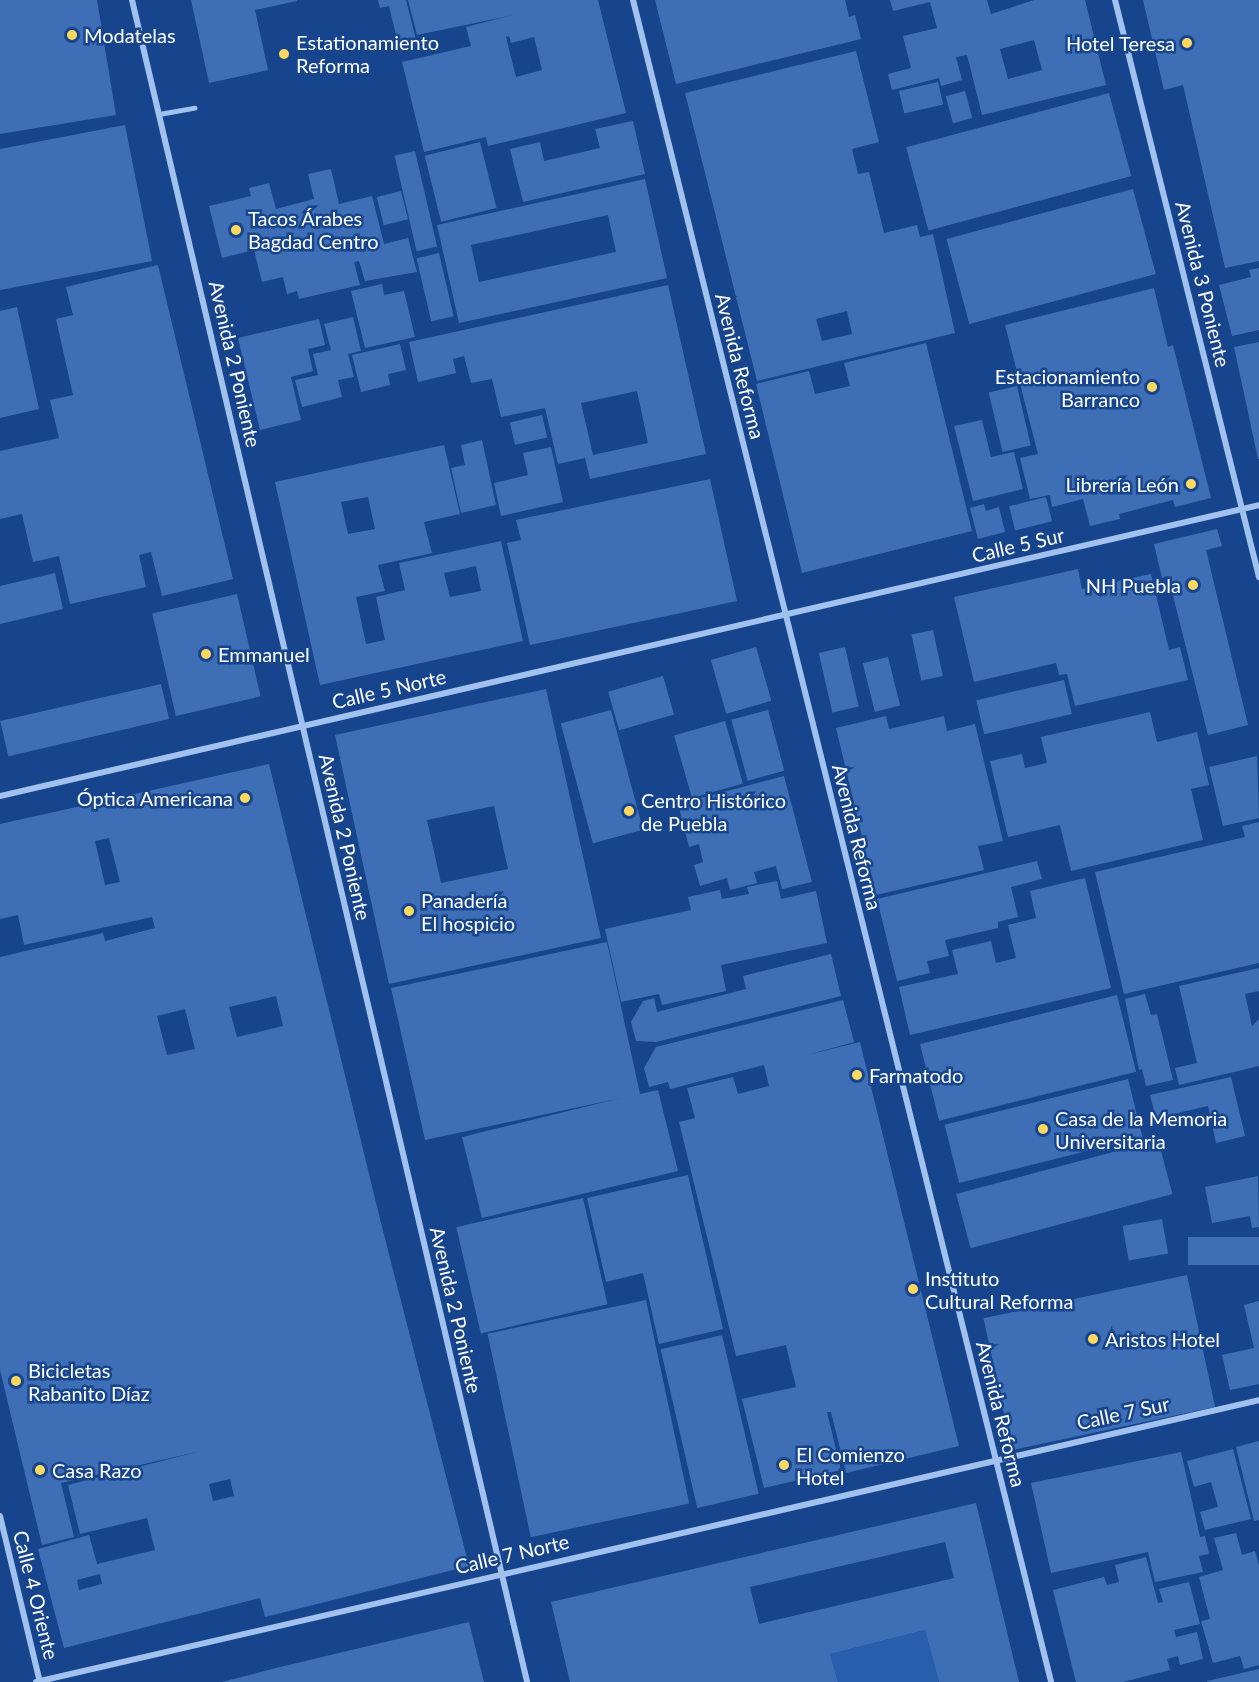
<!DOCTYPE html>
<meta charset="utf-8">
<style>
body{margin:0}
#map{position:relative;width:1259px;height:1682px;overflow:hidden;background:#16458d;font-family:Lato,sans-serif}
div>[style]{position:absolute}
[style*='--x']{left:calc(var(--x)*1px);top:calc(var(--y)*1px);width:calc(var(--w)*1px);rotate:calc(var(--a)*1deg)}
.green>*{inset:0;background:#295eac}
.building>*{inset:0;background:#3e6fb6;transform-origin:0 0}
.lane>*{height:4.5px;margin:-2.25px;padding:0 2.25px;transform-origin:2.25px;border-radius:2.25px;background:#a1c1ef}
.street>*{height:6px;margin:-3px;padding:0 3px;transform-origin:3px;border-radius:3px;background:#a1c1ef}
.dots>*{width:16px;height:16px;translate:-50% -50%;box-sizing:border-box;border:3px solid #16458d;border-radius:50%}
span{translate:-50% -50%;white-space:nowrap;text-align:center;line-height:1.15;-webkit-text-stroke:5px #16458d;paint-order:stroke}
.poi-label{font-size:20px;color:#fff}
.left{translate:0 -50%;text-align:left}
.right{translate:-100% -50%;text-align:right}
.street-label{font-size:20px;color:#fff}
</style>
<div id="map">
<div class="green">
<div style="clip-path:polygon(925px 1630px,939px 1682px,838px 1682px,830px 1654px)"></div>
</div>
<div class="building">
<div style="clip-path:polygon(0 0,97px 0,116px 115px,0 134px)"></div>
<div style="clip-path:polygon(191px 0,297px 0,297px 1px,255px 10px,268px 70px,209px 83px)"></div>
<div style="clip-path:polygon(378px 0,406px 0,418px 48px,400px 52px,389px 6px,380px 8px)"></div>
<div style="clip-path:polygon(evenodd,408px 0,598px 0,626px 113px,488px 146px,486px 137px,424px 152px,402px 62px,471px 46px,466px 27px,513px 15px,417px 35px,408px 0,509px 36px,511px 43px,534px 37px,542px 70px,516px 77px,506px 37px,509px 36px)"></div>
<div style="clip-path:polygon(655px 0,845px 0,849px 17px,855px 15px,861px 39px,676px 84px)"></div>
<div style="clip-path:polygon(evenodd,890px 0,987px 0,991px 14px,1034px 0,1085px 0,1106px 85px,982px 115px,967px 55px,956px 57px,962px 80px,941px 86px,939px 78px,892px 90px,888px 74px,911px 68px,903px 36px,937px 28px,930px 2px,893px 11px,890px 0,1034px 40px,1042px 70px,1008px 79px,1000px 49px,1034px 40px)"></div>
<div style="clip-path:polygon(1143px 0,1259px 0,1259px 261px,1225px 268px,1183px 85px,1164px 90px)"></div>
<div style="clip-path:polygon(evenodd,856px 51px,879px 142px,852px 149px,858px 174px,869px 172px,884px 233px,917px 225px,920px 237px,933px 234px,955px 333px,757px 381px,685px 93px,856px 51px,847px 311px,852px 334px,822px 341px,816px 319px,847px 311px)"></div>
<div style="left:938px;top:82px;width:23px;height:40px;rotate:77deg"></div>
<div style="left:965px;top:91px;width:28px;height:20px;rotate:75deg"></div>
<div style="left:1109px;top:93px;width:86px;height:210px;rotate:75deg"></div>
<div style="clip-path:polygon(633px 121px,645px 174px,523px 202px,510px 149px,540px 142px,544px 161px,600px 148px,595px 129px)"></div>
<div style="clip-path:polygon(125px 125px,152px 261px,0 290px,0 149px)"></div>
<div style="left:480px;top:142px;width:68px;height:57px;rotate:76deg"></div>
<div style="left:415px;top:151px;width:98px;height:21px;rotate:77deg"></div>
<div style="clip-path:polygon(331px 169px,339px 204px,372px 196px,384px 244px,408px 238px,417px 272px,365px 281px,359px 261px,354px 262px,360px 285px,299px 299px,297px 291px,287px 294px,283px 277px,262px 282px,254px 250px,222px 258px,209px 206px,251px 196px,249px 188px,269px 183px,276px 209px,314px 199px,308px 174px)"></div>
<div style="clip-path:polygon(evenodd,645px 179px,667px 278px,459px 323px,437px 225px,645px 179px,608px 215px,616px 252px,479px 282px,471px 245px,608px 215px)"></div>
<div style="left:1133px;top:189px;width:88px;height:193px;rotate:75deg"></div>
<div style="left:401px;top:191px;width:29px;height:25px;rotate:76deg"></div>
<div style="left:439px;top:253px;width:65px;height:23px;rotate:77deg"></div>
<div style="clip-path:polygon(158px 265px,233px 579px,162px 596px,151px 552px,139px 555px,146px 587px,70px 604px,59px 556px,33px 562px,22px 514px,0 519px,0 451px,59px 438px,50px 400px,73px 395px,56px 319px,73px 315px,66px 287px)"></div>
<div style="clip-path:polygon(1259px 268px,1259px 330px,1232px 336px,1219px 285px,1251px 277px,1249px 270px)"></div>
<div style="clip-path:polygon(382px 284px,384px 295px,404px 291px,415px 337px,365px 348px,351px 291px)"></div>
<div style="clip-path:polygon(evenodd,668px 285px,706px 454px,590px 479px,585px 458px,558px 464px,545px 408px,501px 417px,492px 379px,471px 383px,464px 356px,453px 359px,456px 373px,418px 382px,409px 342px,668px 285px,637px 391px,648px 443px,593px 455px,581px 403px,637px 391px)"></div>
<div style="clip-path:polygon(1154px 288px,1168px 347px,1173px 345px,1211px 498px,1175px 507px,1173px 500px,1119px 514px,1120px 519px,1090px 526px,1083px 499px,1052px 507px,1050px 495px,1030px 499px,1020px 458px,1038px 454px,1005px 325px)"></div>
<div style="clip-path:polygon(17px 307px,39px 409px,0 418px,0 311px)"></div>
<div style="clip-path:polygon(353px 317px,361px 351px,348px 354px,354px 377px,338px 380px,342px 397px,302px 407px,295px 380px,318px 375px,313px 354px,331px 350px,324px 324px)"></div>
<div style="clip-path:polygon(319px 319px,325px 345px,308px 349px,313px 371px,291px 377px,301px 420px,260px 430px,238px 338px)"></div>
<div style="clip-path:polygon(1259px 342px,1259px 459px,1258px 459px,1234px 347px)"></div>
<div style="clip-path:polygon(926px 343px,972px 531px,802px 573px,756px 384px,809px 371px,815px 394px,850px 386px,844px 363px)"></div>
<div style="clip-path:polygon(400px 344px,406px 370px,388px 374px,390px 385px,361px 392px,352px 355px)"></div>
<div style="left:1017px;top:386px;width:61px;height:29px;rotate:77deg"></div>
<div style="left:542px;top:415px;width:23px;height:33px;rotate:77deg"></div>
<div style="clip-path:polygon(982px 420px,991px 457px,1014px 452px,1023px 489px,973px 501px,954px 426px)"></div>
<div style="clip-path:polygon(482px 440px,496px 505px,461px 513px,451px 468px,465px 465px,461px 445px)"></div>
<div style="clip-path:polygon(evenodd,444px 445px,460px 514px,424px 522px,432px 553px,378px 565px,385px 591px,356px 597px,366px 644px,385px 640px,376px 597px,405px 590px,399px 563px,501px 541px,523px 641px,320px 685px,275px 482px,444px 445px,368px 497px,375px 529px,348px 534px,341px 502px,368px 497px,444px 445px,476px 566px,481px 591px,450px 597px,444px 573px,476px 566px)"></div>
<div style="clip-path:polygon(551px 447px,563px 502px,501px 516px,494px 483px,528px 475px,523px 453px)"></div>
<div style="clip-path:polygon(710px 479px,737px 601px,530px 645px,507px 543px,521px 540px,516px 520px)"></div>
<div style="left:1046px;top:497px;width:25px;height:38px;rotate:76deg"></div>
<div style="clip-path:polygon(984px 504px,986px 511px,999px 507px,1005px 532px,978px 539px,970px 508px)"></div>
<div style="clip-path:polygon(1217px 529px,1222px 546px,1206px 550px,1248px 725px,1208px 735px,1168px 576px,1162px 578px,1154px 544px)"></div>
<div style="clip-path:polygon(1078px 569px,1082px 589px,1151px 574px,1169px 650px,1180px 647px,1188px 680px,1075px 706px,1067px 674px,1059px 675px,1056px 663px,974px 682px,954px 597px)"></div>
<div style="clip-path:polygon(55px 573px,63px 609px,0 624px,0 586px)"></div>
<div style="left:237px;top:594px;width:105px;height:87px;rotate:77deg"></div>
<div style="left:933px;top:630px;width:47px;height:22px;rotate:78deg"></div>
<div style="left:756px;top:647px;width:56px;height:47px;rotate:74deg"></div>
<div style="left:845px;top:647px;width:61px;height:27px;rotate:77deg"></div>
<div style="left:888px;top:657px;width:50px;height:26px;rotate:76deg"></div>
<div style="left:663px;top:676px;width:40px;height:57px;rotate:74deg"></div>
<div style="left:1064px;top:680px;width:35px;height:90px;rotate:77deg"></div>
<div style="left:161px;top:684px;width:36px;height:165px;rotate:77deg"></div>
<div style="clip-path:polygon(evenodd,546px 689px,601px 938px,389px 984px,335px 735px,546px 689px,494px 806px,508px 869px,441px 883px,427px 820px,494px 806px)"></div>
<div style="left:611px;top:710px;width:124px;height:52px;rotate:75deg"></div>
<div style="left:768px;top:710px;width:63px;height:38px;rotate:75deg"></div>
<div style="clip-path:polygon(1150px 712px,1157px 742px,1197px 732px,1209px 785px,1191px 789px,1203px 840px,1071px 871px,1060px 825px,1008px 837px,990px 761px,1022px 754px,1025px 768px,1047px 763px,1041px 737px)"></div>
<div style="clip-path:polygon(886px 716px,889px 729px,944px 716px,947px 731px,975px 724px,1003px 841px,978px 846px,984px 870px,876px 895px,836px 728px)"></div>
<div style="left:725px;top:721px;width:65px;height:53px;rotate:74deg"></div>
<div style="clip-path:polygon(1257px 756px,1259px 818px,1223px 826px,1209px 767px)"></div>
<div style="clip-path:polygon(evenodd,269px 764px,381px 1223px,469px 1566px,265px 1617px,260px 1598px,64px 1648px,38px 1549px,89px 1535px,97px 1564px,155px 1550px,147px 1518px,80px 1534px,68px 1485px,201px 1451px,61px 1483px,74px 1537px,42px 1545px,0 1370px,0 957px,103px 933px,105px 941px,155px 928px,152px 917px,24px 945px,18px 915px,0 919px,0 824px,269px 764px,109px 838px,120px 882px,105px 885px,95px 841px,109px 838px,269px 764px,276px 996px,283px 1026px,237px 1037px,229px 1007px,276px 996px,269px 764px,185px 1009px,195px 1049px,167px 1055px,157px 1016px,185px 1009px,269px 764px,230px 1479px,234px 1496px,213px 1501px,209px 1484px,230px 1479px,269px 764px,100px 1574px,102px 1584px,79px 1590px,77px 1580px,100px 1574px)"></div>
<div style="clip-path:polygon(784px 776px,812px 882px,782px 889px,776px 866px,754px 872px,757px 883px,730px 890px,727px 878px,700px 886px,694px 865px,703px 862px,699px 844px,689px 847px,678px 804px)"></div>
<div style="clip-path:polygon(1259px 822px,1259px 963px,1124px 994px,1095px 872px,1245px 837px,1242px 826px)"></div>
<div style="clip-path:polygon(1037px 861px,1042px 879px,1011px 887px,1018px 917px,998px 922px,998px 928px,945px 940px,949px 956px,927px 961px,930px 973px,897px 981px,877px 899px)"></div>
<div style="clip-path:polygon(1085px 878px,1111px 988px,910px 1035px,899px 987px,958px 974px,952px 950px,991px 941px,996px 963px,1016px 958px,1008px 925px,1036px 918px,1030px 891px)"></div>
<div style="clip-path:polygon(777px 881px,781px 899px,816px 891px,827px 943px,721px 965px,726px 991px,662px 1005px,659px 994px,621px 1002px,605px 929px,691px 910px,688px 897px,720px 890px,722px 899px,749px 894px,747px 887px)"></div>
<div style="clip-path:polygon(607px 942px,640px 1094px,658px 1090px,678px 1171px,482px 1218px,462px 1137px,621px 1098px,425px 1140px,391px 988px)"></div>
<div style="clip-path:polygon(831px 954px,841px 996px,656px 1042px,636px 1041px,631px 1022px,643px 1001px,654px 998px,657px 1012px,746px 989px,743px 976px)"></div>
<div style="clip-path:polygon(1259px 968px,1259px 991px,1245px 994px,1252px 1026px,1259px 1019px,1259px 1066px,1179px 1085px,1175px 1068px,1197px 1063px,1179px 986px)"></div>
<div style="clip-path:polygon(1145px 994px,1151px 1015px,1157px 1014px,1173px 1080px,1146px 1086px,1142px 1069px,1139px 1070px,1125px 999px)"></div>
<div style="left:1117px;top:995px;width:79px;height:203px;rotate:76deg"></div>
<div style="clip-path:polygon(843px 1000px,854px 1042px,807px 1055px,860px 1042px,959px 1446px,846px 1473px,831px 1412px,827px 1412px,841px 1470px,764px 1488px,742px 1399px,796px 1387px,786px 1345px,736px 1356px,679px 1122px,695px 1118px,687px 1088px,733px 1077px,738px 1094px,769px 1086px,764px 1065px,670px 1089px,668px 1082px,649px 1087px,644px 1068px,656px 1047px)"></div>
<div style="clip-path:polygon(1231px 1077px,1245px 1136px,1216px 1143px,1208px 1106px,1156px 1118px,1150px 1095px)"></div>
<div style="left:1128px;top:1079px;width:60px;height:189px;rotate:76deg"></div>
<div style="left:1158px;top:1140px;width:56px;height:209px;rotate:75deg"></div>
<div style="clip-path:polygon(688px 1175px,723px 1329px,659px 1344px,643px 1273px,606px 1282px,587px 1198px)"></div>
<div style="clip-path:polygon(1258px 1176px,1259px 1227px,1252px 1228px,1250px 1216px,1212px 1223px,1205px 1187px)"></div>
<div style="left:583px;top:1198px;width:109px;height:130px;rotate:77deg"></div>
<div style="left:1162px;top:1219px;width:35px;height:40px;rotate:80deg"></div>
<div style="left:1259px;top:1237px;width:28px;height:71px;rotate:90deg"></div>
<div style="left:1187px;top:1275px;width:135px;height:208px;rotate:78deg"></div>
<div style="left:646px;top:1300px;width:208px;height:162px;rotate:78deg"></div>
<div style="clip-path:polygon(1259px 1301px,1259px 1384px,1230px 1390px,1222px 1355px,1254px 1348px,1244px 1305px)"></div>
<div style="left:722px;top:1335px;width:163px;height:63px;rotate:77deg"></div>
<div style="clip-path:polygon(1259px 1441px,1259px 1520px,1254px 1521px,1236px 1447px)"></div>
<div style="clip-path:polygon(1233px 1449px,1251px 1519px,1205px 1530px,1200px 1512px,1218px 1507px,1211px 1482px,1194px 1487px,1187px 1461px)"></div>
<div style="clip-path:polygon(1181px 1452px,1200px 1537px,1205px 1536px,1209px 1554px,1199px 1556px,1203px 1572px,1155px 1582px,1148px 1552px,1051px 1573px,1031px 1483px)"></div>
<div style="clip-path:polygon(evenodd,976px 1503px,1019px 1682px,939px 1682px,925px 1630px,830px 1654px,838px 1682px,570px 1682px,551px 1602px,976px 1503px,945px 1542px,954px 1578px,759px 1624px,750px 1587px,945px 1542px)"></div>
<div style="clip-path:polygon(1236px 1533px,1242px 1555px,1255px 1551px,1259px 1565px,1259px 1665px,1244px 1669px,1240px 1656px,1213px 1663px,1201px 1621px,1210px 1619px,1199px 1577px,1223px 1570px,1214px 1538px)"></div>
<div style="clip-path:polygon(1146px 1557px,1158px 1603px,1163px 1602px,1159px 1589px,1189px 1582px,1200px 1624px,1174px 1630px,1176px 1637px,1197px 1632px,1203px 1659px,1180px 1665px,1178px 1656px,1167px 1659px,1170px 1670px,1123px 1682px,1076px 1682px,1053px 1590px,1104px 1577px,1107px 1585px,1119px 1582px,1115px 1565px)"></div>
<div style="clip-path:polygon(469px 1622px,484px 1682px,222px 1682px,276px 1668px)"></div>
<div style="clip-path:polygon(1259px 1669px,1259px 1682px,1207px 1682px,1207px 1681px)"></div>
</div>
<div class="lane">
<div style="--x:159;--y:114;--w:36;--a:-10"></div>
</div>
<div class="street">
<div style="--x:132;--y:0;--w:1728;--a:76.78"></div>
<div style="--x:633;--y:0;--w:1733;--a:76.04"></div>
<div style="--x:1115;--y:0;--w:595;--a:75.99"></div>
<div style="--x:0;--y:796;--w:1292;--a:-13.01"></div>
<div style="--x:0;--y:1516;--w:171;--a:76.5"></div>
<div style="--x:36;--y:1682;--w:1255;--a:-12.98"></div>
</div>
<div class="dots">
<div style="left:72px;top:35px;background:#ffd85f"></div>
<div style="left:1187px;top:43px;background:#ffd85f"></div>
<div style="left:284px;top:54px;background:#ffd85f"></div>
<div style="left:236px;top:230px;background:#ffd85f"></div>
<div style="left:1152px;top:387px;background:#ffd85f"></div>
<div style="left:1191px;top:484px;background:#ffd85f"></div>
<div style="left:1193px;top:585px;background:#ffd85f"></div>
<div style="left:206px;top:654px;background:#ffd85f"></div>
<div style="left:245px;top:798px;background:#ffd85f"></div>
<div style="left:629px;top:811px;background:#ffd85f"></div>
<div style="left:409px;top:911px;background:#ffd85f"></div>
<div style="left:857px;top:1075px;background:#ffd85f"></div>
<div style="left:1043px;top:1129px;background:#ffd85f"></div>
<div style="left:913px;top:1289px;background:#ffd85f"></div>
<div style="left:1093px;top:1339px;background:#ffd85f"></div>
<div style="left:16px;top:1381px;background:#ffd85f"></div>
<div style="left:784px;top:1465px;background:#ffd85f"></div>
<div style="left:40px;top:1470px;background:#ffd85f"></div>
</div>
<div class="poi-label">
<span class="left" style="left:84px;top:35px">Modatelas</span>
<span class="left" style="left:296px;top:54px">Estationamiento<br>Reforma</span>
<span class="right" style="left:1175px;top:43px">Hotel Teresa</span>
<span class="left" style="left:248px;top:230px">Tacos Árabes<br>Bagdad Centro</span>
<span class="right" style="left:1140px;top:388px">Estacionamiento<br>Barranco</span>
<span class="right" style="left:1179px;top:484px">Librería León</span>
<span class="right" style="left:1181px;top:585px">NH Puebla</span>
<span class="left" style="left:218px;top:654px">Emmanuel</span>
<span class="right" style="left:233px;top:798px">Óptica Americana</span>
<span class="left" style="left:641px;top:812px">Centro Histórico<br>de Puebla</span>
<span class="left" style="left:421px;top:912px">Panadería<br>El hospicio</span>
<span class="left" style="left:869px;top:1075px">Farmatodo</span>
<span class="left" style="left:1055px;top:1130px">Casa de la Memoria<br>Universitaria</span>
<span class="left" style="left:925px;top:1290px">Instituto<br>Cultural Reforma</span>
<span class="left" style="left:1105px;top:1339px">Aristos Hotel</span>
<span class="left" style="left:28px;top:1382px">Bicicletas<br>Rabanito Díaz</span>
<span class="left" style="left:796px;top:1466px">El Comienzo<br>Hotel</span>
<span class="left" style="left:52px;top:1470px">Casa Razo</span>
</div>
<div class="street-label">
<span style="left:1203px;top:284px;rotate:76deg">Avenida 3 Poniente</span>
<span style="left:235px;top:364px;rotate:77deg">Avenida 2 Poniente</span>
<span style="left:740px;top:366px;rotate:76deg">Avenida Reforma</span>
<span style="left:1018px;top:545px;rotate:-13deg">Calle 5 Sur</span>
<span style="left:389px;top:689px;rotate:-13deg">Calle 5 Norte</span>
<span style="left:345px;top:837px;rotate:77deg">Avenida 2 Poniente</span>
<span style="left:857px;top:837px;rotate:76deg">Avenida Reforma</span>
<span style="left:456px;top:1310px;rotate:77deg">Avenida 2 Poniente</span>
<span style="left:1123px;top:1413px;rotate:-12deg">Calle 7 Sur</span>
<span style="left:1001px;top:1414px;rotate:76deg">Avenida Reforma</span>
<span style="left:512px;top:1554px;rotate:-13deg">Calle 7 Norte</span>
<span style="left:36px;top:1595px;rotate:76deg">Calle 4 Oriente</span>
</div>
</div>
